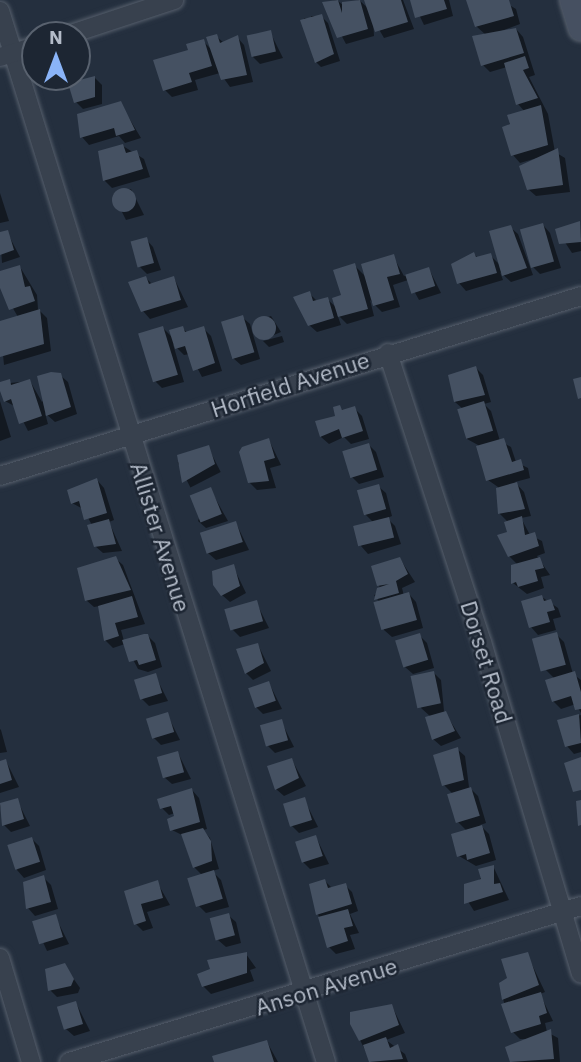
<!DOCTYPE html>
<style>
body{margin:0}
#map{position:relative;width:581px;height:1062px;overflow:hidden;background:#242f3e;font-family:"IBM Plex Sans",sans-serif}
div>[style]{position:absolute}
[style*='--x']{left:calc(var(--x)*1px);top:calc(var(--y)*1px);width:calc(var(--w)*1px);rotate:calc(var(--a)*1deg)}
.shadow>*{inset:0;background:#0007;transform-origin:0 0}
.building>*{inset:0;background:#455162;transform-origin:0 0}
.round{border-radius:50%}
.roads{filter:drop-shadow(0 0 2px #565f6c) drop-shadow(0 0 2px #565f6c)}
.street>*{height:18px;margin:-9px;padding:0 9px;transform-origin:9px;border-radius:9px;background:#38414e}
.secondary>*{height:24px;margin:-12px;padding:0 12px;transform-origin:12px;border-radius:12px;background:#465061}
span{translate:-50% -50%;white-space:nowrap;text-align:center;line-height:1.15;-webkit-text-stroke:5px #1d2633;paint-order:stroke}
.street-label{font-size:23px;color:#b4bcc9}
.north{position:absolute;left:21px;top:21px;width:70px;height:70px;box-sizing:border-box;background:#1d2633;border:2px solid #59626f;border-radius:50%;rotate:0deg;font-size:19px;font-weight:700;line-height:28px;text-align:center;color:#b4bcc9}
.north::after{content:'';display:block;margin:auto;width:24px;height:32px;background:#8ab4f8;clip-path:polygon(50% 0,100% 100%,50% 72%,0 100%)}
</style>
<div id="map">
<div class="shadow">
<div style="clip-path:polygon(337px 0,344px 6px,359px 0,370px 10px,366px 0,403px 0,414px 29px,384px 38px,373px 19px,374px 36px,346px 44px,324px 3px)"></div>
<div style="clip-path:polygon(412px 0,449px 0,453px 16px,424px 25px)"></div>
<div style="clip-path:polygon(468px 0,501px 0,516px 9px,520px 24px,493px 34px,516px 29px,523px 37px,535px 75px,529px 77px,548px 114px,555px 152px,565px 158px,570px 192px,536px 196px,528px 189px,537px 158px,520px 163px,513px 155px,504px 128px,525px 112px,518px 104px,507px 67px,490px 72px,483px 65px,486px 35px,476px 26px)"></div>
<div style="clip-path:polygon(311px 16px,321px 16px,328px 23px,340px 61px,321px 67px,314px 60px,304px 18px,311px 20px)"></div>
<div style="clip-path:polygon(270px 32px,283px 58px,260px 64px,253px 57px)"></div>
<div style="clip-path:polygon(216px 36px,224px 43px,237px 37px,244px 45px,253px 82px,230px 87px,220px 73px,195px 80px,198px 90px,172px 97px,165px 90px,190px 51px,203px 41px,212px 50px)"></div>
<div style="clip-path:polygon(95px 78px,102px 85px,102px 104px,83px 109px,76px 102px)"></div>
<div style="clip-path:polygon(120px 103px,141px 138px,125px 143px,119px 136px,89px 145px,82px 137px)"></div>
<div style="clip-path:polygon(123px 146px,144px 159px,150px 177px,112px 188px,105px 181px,100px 153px)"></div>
<div style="clip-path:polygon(131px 189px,144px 215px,126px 220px,113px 194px)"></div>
<div style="clip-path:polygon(0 193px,9px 221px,0 223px)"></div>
<div style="clip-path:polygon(580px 223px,581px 251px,572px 253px,557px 230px)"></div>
<div style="clip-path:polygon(543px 225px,550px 233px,561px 268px,540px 274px,530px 264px)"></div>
<div style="clip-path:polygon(510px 227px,518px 234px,533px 275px,511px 282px,500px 272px,503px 280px,466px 291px,459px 283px,474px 254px,478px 258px,490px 255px,500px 265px)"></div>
<div style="clip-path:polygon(7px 232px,20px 257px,2px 263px,0 234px)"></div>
<div style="clip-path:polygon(146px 239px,153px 247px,161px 270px,147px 274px,140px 267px)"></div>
<div style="clip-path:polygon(393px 256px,404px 276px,429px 269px,441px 293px,419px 300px,408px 280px,393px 285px,400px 307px,382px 312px,370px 300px,374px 316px,347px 324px,337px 314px,341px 325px,317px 332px,309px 325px,309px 293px,318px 302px,327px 299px,338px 309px,354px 265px,367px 278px)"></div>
<div style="clip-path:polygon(20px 267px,37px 295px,38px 309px,47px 318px,51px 351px,4px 365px,0 323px,18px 317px,0 286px,0 273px)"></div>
<div style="clip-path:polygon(146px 278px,153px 285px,174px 278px,188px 307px,150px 319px,143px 311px)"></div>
<div style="clip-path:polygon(271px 316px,281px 332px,262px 340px,253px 322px)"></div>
<div style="clip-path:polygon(242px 317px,250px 324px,260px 359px,241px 365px,233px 358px)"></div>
<div style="clip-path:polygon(163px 328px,174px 339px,182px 328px,188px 333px,203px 328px,211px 336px,222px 371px,202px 377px,190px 354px,184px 355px,173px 344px,184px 382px,162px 388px,155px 381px)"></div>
<div style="clip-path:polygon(282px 336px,284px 342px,269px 347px,263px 341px)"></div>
<div style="clip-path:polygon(476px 368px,483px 375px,491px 402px,484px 404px,491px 411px,500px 441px,511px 447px,516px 462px,528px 468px,530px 478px,515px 482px,524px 492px,531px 516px,521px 518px,530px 535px,542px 541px,545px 553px,537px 556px,550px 575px,541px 577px,544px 588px,527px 594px,513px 583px,513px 566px,518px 565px,509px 556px,508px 522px,499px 513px,498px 487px,488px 480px,478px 445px,467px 439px,463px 409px,455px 402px)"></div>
<div style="clip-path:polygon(60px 375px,68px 382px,77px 414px,55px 422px,45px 413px,48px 424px,28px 431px,16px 407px,5px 401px,0 384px,30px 381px,42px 402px)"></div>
<div style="clip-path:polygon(0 401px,11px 437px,0 441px)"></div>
<div style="clip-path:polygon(339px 407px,344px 411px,354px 408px,362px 416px,369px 439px,351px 444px,344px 437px,329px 444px,321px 437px,317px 422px,338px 418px)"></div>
<div style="clip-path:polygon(269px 440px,281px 465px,270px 468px,276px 488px,257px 490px,249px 482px)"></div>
<div style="clip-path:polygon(369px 445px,376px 452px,384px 477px,359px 484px,352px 477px)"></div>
<div style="left:208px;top:447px;width:28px;height:34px;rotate:63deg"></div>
<div style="clip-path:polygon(97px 480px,104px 488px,114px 520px,109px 522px,122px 551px,103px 553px,95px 546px,92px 525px,83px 509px,72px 503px)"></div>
<div style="clip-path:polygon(378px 486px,386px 493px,392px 516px,387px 518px,395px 526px,401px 544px,368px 554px,361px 546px,374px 523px,365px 514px)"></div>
<div style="clip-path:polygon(210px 489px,228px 521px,206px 528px,198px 521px)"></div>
<div style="clip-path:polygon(236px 523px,249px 550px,216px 560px,208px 553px)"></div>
<div style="clip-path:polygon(115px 558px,123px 565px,145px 624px,121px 630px,124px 641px,148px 636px,155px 643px,162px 667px,148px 672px,138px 669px,125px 644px,113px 648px,105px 640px,100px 606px,94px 607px,86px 600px)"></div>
<div style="clip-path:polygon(400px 559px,415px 582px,402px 588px,404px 596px,409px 594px,416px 602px,423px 628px,392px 637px,384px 630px,382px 605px,374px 595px,381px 593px,379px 585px)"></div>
<div style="clip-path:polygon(233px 566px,246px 593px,230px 602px,222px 595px)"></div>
<div style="clip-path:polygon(542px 597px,558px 608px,561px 617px,553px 619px,556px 630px,538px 635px,531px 627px)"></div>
<div style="clip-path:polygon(256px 602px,269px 628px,240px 637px,232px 629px)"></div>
<div style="clip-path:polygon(556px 634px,564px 642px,573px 674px,581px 680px,581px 713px,576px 704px,561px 709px,553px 701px,555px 679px,546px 670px)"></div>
<div style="clip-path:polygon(419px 635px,427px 643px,434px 668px,413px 674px,405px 667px)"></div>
<div style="clip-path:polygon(258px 645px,271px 671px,253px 680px,246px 673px)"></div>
<div style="clip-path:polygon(434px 673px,441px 680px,444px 711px,461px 738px,441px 746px,433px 739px,431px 717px,421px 708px)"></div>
<div style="clip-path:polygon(155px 675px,168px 701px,149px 706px,142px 699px)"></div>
<div style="clip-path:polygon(269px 683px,282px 709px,263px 714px,256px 707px)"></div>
<div style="clip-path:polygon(167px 714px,180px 740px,161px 745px,154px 738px)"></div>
<div style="clip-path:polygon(581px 715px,581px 752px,574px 754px,567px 746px,559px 721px)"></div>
<div style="clip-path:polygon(281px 721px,294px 747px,275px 753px,268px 746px)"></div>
<div style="clip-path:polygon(0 729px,1px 730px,7px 752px,0 753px)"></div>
<div style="clip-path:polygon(457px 749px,465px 756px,469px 787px,478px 796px,486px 823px,480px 825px,489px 834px,496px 860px,476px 866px,459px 856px,467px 831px,458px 822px,453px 794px,444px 785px)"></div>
<div style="clip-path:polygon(178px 753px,191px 779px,172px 784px,164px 777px)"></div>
<div style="clip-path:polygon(292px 760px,306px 786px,284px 796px,276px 789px)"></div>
<div style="clip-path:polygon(6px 761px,19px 787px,0 793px,0 763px)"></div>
<div style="clip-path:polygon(192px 790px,199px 798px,207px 829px,203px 830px,210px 838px,219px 869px,212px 871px,221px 880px,229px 907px,206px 913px,199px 906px,203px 876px,194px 867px,184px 836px,172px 830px,175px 813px,169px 815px,162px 808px)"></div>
<div style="clip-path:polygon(304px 799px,318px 827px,299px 833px,291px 825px)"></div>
<div style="clip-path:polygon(17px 800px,30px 826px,11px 832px,4px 825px,0 805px)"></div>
<div style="clip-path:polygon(316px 837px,329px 864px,310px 869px,303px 862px)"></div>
<div style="clip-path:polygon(32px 839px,39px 846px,46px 870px,24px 878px,17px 870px)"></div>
<div style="clip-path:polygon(493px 866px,509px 900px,474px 911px,464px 895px)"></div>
<div style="clip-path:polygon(43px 877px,51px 885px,58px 909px,35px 916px,28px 908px)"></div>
<div style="clip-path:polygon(325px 881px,332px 888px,345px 885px,352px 892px,358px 911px,350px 914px,359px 933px,350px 935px,355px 949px,336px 954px,329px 947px,318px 914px)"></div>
<div style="clip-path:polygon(157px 882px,170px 905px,147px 912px,153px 928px,143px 931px,136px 924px,126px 892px)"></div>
<div style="clip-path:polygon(228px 915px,236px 922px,241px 943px,226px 947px,218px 940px)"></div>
<div style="clip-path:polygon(55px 916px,69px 944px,47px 951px,34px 922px)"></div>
<div style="clip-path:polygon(246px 954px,256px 968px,250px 970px,254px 981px,211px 994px,203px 986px,212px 970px,209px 961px)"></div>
<div style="clip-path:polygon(527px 954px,545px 992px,540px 994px,553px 1021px,545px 1023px,547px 1032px,558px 1038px,560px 1062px,512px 1062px,508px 1048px,530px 1039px,520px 1039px,513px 1032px,503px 999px,509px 979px)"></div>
<div style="clip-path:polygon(64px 965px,80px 988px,78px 993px,57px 997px,50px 990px)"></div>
<div style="clip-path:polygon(76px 1003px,90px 1031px,74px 1036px,66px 1029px)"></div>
<div style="clip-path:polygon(392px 1006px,405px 1033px,386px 1040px,405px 1054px,408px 1062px,371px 1062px,360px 1040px)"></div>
<div style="clip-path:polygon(267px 1042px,278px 1062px,215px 1062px)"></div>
</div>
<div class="building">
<div style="clip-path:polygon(338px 0,342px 13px,342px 2px,360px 0,368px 29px,337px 38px,322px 2px)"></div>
<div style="clip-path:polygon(364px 0,401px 0,408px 22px,375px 32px)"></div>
<div style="clip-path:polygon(410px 0,444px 0,447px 9px,415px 18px)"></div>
<div style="clip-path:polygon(466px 0,509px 0,514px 16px,475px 27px)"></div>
<div style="clip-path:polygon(322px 14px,334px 54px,315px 63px,300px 20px)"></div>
<div style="clip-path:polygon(516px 28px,524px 53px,481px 66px,472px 36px)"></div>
<div style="left:271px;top:30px;width:22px;height:25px;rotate:77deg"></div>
<div style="clip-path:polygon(217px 34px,220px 43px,238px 35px,247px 75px,221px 80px,206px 37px)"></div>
<div style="clip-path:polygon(204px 39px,212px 66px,189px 73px,192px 82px,163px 91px,153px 60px,188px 50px,186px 44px)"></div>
<div style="clip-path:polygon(525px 56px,529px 68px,523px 70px,538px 98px,516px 105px,504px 63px)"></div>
<div style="clip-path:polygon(95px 76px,95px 97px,74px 103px,68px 83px)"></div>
<div style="clip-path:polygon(121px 101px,135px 130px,116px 136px,114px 128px,80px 138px,77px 114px)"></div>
<div style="clip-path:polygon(541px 105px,548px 145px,511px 156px,502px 127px,510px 124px,507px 115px)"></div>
<div style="clip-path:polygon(123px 144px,126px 153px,137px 150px,143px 169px,103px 181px,98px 151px)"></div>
<div style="clip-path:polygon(558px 148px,563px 185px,527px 190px,519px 166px)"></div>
<div class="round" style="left:112px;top:188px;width:24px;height:24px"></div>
<div style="clip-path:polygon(580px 221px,581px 242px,559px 244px,555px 229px)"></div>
<div style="left:543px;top:223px;width:40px;height:24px;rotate:74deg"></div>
<div style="clip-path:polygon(511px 225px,527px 268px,502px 276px,489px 231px)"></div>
<div style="clip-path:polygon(8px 230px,14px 250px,0 255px,0 232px)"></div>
<div style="left:147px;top:237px;width:27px;height:17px;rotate:75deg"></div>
<div style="clip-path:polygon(474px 252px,476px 257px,491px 253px,497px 273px,457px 284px,451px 264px)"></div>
<div style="clip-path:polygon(394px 254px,400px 274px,387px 277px,394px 300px,373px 306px,361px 264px)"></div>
<div style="clip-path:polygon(355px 263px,368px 309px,338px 317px,332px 298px,341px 295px,333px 270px)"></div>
<div style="clip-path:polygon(20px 265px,25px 287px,30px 286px,35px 301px,9px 310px,0 288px,0 271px)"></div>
<div style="left:429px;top:267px;width:20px;height:25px;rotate:72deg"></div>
<div style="clip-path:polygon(146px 276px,149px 284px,174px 276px,181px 300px,141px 312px,128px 282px)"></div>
<div style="clip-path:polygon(310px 291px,313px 301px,328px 297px,334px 318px,308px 326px,293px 297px)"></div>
<div style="clip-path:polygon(40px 309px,44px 344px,0 357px,0 321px)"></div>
<div style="left:243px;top:315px;width:39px;height:23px;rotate:73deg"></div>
<div class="round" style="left:252px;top:316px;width:24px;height:24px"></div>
<div style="left:163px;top:326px;width:51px;height:26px;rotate:73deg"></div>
<div style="clip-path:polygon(183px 326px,185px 332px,204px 326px,215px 363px,193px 371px,185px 346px,175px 349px,169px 330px)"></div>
<div style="clip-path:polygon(476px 366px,485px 395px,454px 402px,448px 375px)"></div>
<div style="clip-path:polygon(51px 372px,61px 373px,71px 407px,46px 416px,37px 376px)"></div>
<div style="clip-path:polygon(581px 377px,581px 398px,578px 399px,573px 379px)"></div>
<div style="clip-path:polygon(10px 379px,11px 385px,30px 379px,42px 416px,19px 424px,11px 399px,4px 402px,0 391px,0 382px)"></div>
<div style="left:484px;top:401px;width:31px;height:28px;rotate:73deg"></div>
<div style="clip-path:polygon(340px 405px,342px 410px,355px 406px,363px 431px,342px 438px,339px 429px,320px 437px,315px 421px,335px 416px,333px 407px)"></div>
<div style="clip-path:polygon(269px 438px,275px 458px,264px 461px,269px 481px,248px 483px,239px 452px,242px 447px)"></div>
<div style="clip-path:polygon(504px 438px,512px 462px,521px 459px,524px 470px,486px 481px,476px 446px)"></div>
<div style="left:369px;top:443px;width:28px;height:28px;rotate:73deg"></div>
<div style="clip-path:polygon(209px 445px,215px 464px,182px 483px,177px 455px)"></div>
<div style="clip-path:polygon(97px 478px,107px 513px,84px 520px,79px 501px,71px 504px,67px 490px)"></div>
<div style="clip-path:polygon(517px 482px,525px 509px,498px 514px,496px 488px)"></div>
<div style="left:379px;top:484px;width:26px;height:23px;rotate:74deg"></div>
<div style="left:211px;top:487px;width:29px;height:23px;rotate:68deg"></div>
<div style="clip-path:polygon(522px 516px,525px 535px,535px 532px,539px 546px,508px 557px,497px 535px,507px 532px,504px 522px)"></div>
<div style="left:389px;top:517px;width:21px;height:37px;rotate:76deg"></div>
<div style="clip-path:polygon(109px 519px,116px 544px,94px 547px,87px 525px)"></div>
<div style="left:236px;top:521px;width:22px;height:38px;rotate:72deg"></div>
<div style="clip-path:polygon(116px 556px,131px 590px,85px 601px,77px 568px)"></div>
<div style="clip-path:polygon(400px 557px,408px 574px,396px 581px,399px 593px,374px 600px,377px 588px,389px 584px,377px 586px,371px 566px)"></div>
<div style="clip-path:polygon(540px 557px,544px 568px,535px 570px,538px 581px,518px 587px,516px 582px,511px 584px,511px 565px)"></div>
<div style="clip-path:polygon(234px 564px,240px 586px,221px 596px,213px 585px,212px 571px)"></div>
<div style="left:409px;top:592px;width:29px;height:37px;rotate:74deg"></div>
<div style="clip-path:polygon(542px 595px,544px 601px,551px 599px,555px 610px,547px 612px,550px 622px,529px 628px,521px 601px)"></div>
<div style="clip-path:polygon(132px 596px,138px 617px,115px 623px,119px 636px,104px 641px,98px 606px)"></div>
<div style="left:257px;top:600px;width:22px;height:34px;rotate:74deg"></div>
<div style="left:557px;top:632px;width:34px;height:26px;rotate:75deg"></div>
<div style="left:420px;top:633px;width:28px;height:26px;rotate:73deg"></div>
<div style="clip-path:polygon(144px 634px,148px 634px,156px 660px,139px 665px,137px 660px,129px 662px,122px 640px)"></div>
<div style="clip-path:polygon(258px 643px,264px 663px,245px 674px,236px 649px)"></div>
<div style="left:434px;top:671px;width:33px;height:24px;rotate:78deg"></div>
<div style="clip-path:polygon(575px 671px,581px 692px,581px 709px,575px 710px,571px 696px,552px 702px,545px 680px)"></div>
<div style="left:156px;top:673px;width:21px;height:23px;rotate:73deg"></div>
<div style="left:269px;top:681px;width:21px;height:22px;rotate:71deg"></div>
<div style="clip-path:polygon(446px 711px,455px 731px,432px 740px,425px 717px)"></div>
<div style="left:168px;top:712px;width:21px;height:23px;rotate:73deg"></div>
<div style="clip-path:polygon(579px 714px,581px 743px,565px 747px,557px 720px)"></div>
<div style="left:282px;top:719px;width:22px;height:23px;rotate:74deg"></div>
<div style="clip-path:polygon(458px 747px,464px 780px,442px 786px,433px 755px)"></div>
<div style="left:178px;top:751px;width:22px;height:22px;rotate:74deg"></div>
<div style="clip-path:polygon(581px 757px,581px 790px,573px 792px,564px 763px)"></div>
<div style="clip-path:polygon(292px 758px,299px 778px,275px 790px,267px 766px)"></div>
<div style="clip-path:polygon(6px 759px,12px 780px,0 784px,0 761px)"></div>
<div style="left:471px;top:787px;width:30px;height:25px;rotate:73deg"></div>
<div style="clip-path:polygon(192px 788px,200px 822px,170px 831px,167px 819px,174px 816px,171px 806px,160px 809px,157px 799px)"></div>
<div style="left:305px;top:797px;width:24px;height:23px;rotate:73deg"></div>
<div style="clip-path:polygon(18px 798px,24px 819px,2px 826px,0 803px)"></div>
<div style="clip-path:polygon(581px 800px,581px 825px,578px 826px,576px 801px)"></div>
<div style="clip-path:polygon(482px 825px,490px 853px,467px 860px,466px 854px,457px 857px,451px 834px)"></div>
<div style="clip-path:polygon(203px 828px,211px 841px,212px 861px,193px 868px,181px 834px)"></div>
<div style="left:316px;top:835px;width:22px;height:22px;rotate:72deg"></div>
<div style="left:32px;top:837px;width:26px;height:26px;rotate:72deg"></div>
<div style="clip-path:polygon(494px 865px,494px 884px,500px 883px,503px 892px,464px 904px,464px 884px,481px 879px,478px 869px)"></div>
<div style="left:214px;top:870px;width:30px;height:28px;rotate:73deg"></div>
<div style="clip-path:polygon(44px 875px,51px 902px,26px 909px,23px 882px)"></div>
<div style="clip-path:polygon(325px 879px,328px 888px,346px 883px,352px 904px,316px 915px,309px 884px)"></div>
<div style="clip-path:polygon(158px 880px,163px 898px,141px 904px,146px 921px,134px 925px,124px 891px)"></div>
<div style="clip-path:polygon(348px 909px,353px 926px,344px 928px,348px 941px,327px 948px,318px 917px)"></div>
<div style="left:229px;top:913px;width:23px;height:20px;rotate:75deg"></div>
<div style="left:56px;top:914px;width:24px;height:25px;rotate:73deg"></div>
<div style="clip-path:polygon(247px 952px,247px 973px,202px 987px,197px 974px,210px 969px,207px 960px)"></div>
<div style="clip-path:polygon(528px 952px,539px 985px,502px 1000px,499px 983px,507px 978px,501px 959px)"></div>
<div style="clip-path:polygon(65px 963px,74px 979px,71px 986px,48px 991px,45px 969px)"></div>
<div style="clip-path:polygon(541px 992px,547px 1013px,539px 1016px,541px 1024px,511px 1033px,501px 1004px)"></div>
<div style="left:76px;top:1001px;width:24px;height:20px;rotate:73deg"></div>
<div style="clip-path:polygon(392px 1004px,399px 1025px,359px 1041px,350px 1024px,350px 1012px)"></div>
<div style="clip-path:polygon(551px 1029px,554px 1059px,510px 1062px,505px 1047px)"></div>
<div style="clip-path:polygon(386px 1037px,390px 1048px,398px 1044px,403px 1059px,369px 1062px,363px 1045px)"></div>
<div style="clip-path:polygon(267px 1040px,274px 1062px,214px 1062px,212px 1056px)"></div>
</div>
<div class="roads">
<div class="street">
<div style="--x:0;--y:11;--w:1100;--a:72.77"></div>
<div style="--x:68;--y:35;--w:112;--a:-18.3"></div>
<div style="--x:0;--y:57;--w:37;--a:-17"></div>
<div style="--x:388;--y:353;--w:304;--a:72"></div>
<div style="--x:482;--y:642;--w:346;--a:73.4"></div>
<div style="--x:0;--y:476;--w:608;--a:-17.21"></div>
<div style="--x:0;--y:958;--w:109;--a:73.4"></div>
<div style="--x:69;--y:1062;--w:535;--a:-16.95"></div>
</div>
<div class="secondary">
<div style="--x:572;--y:0;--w:30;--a:73"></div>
</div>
</div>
<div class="street-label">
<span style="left:290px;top:384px;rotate:-18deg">Horfield Avenue</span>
<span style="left:161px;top:537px;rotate:73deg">Allister Avenue</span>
<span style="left:487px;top:662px;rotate:73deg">Dorset Road</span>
<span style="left:326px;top:986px;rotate:-17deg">Anson Avenue</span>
</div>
<div class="north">N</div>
</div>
